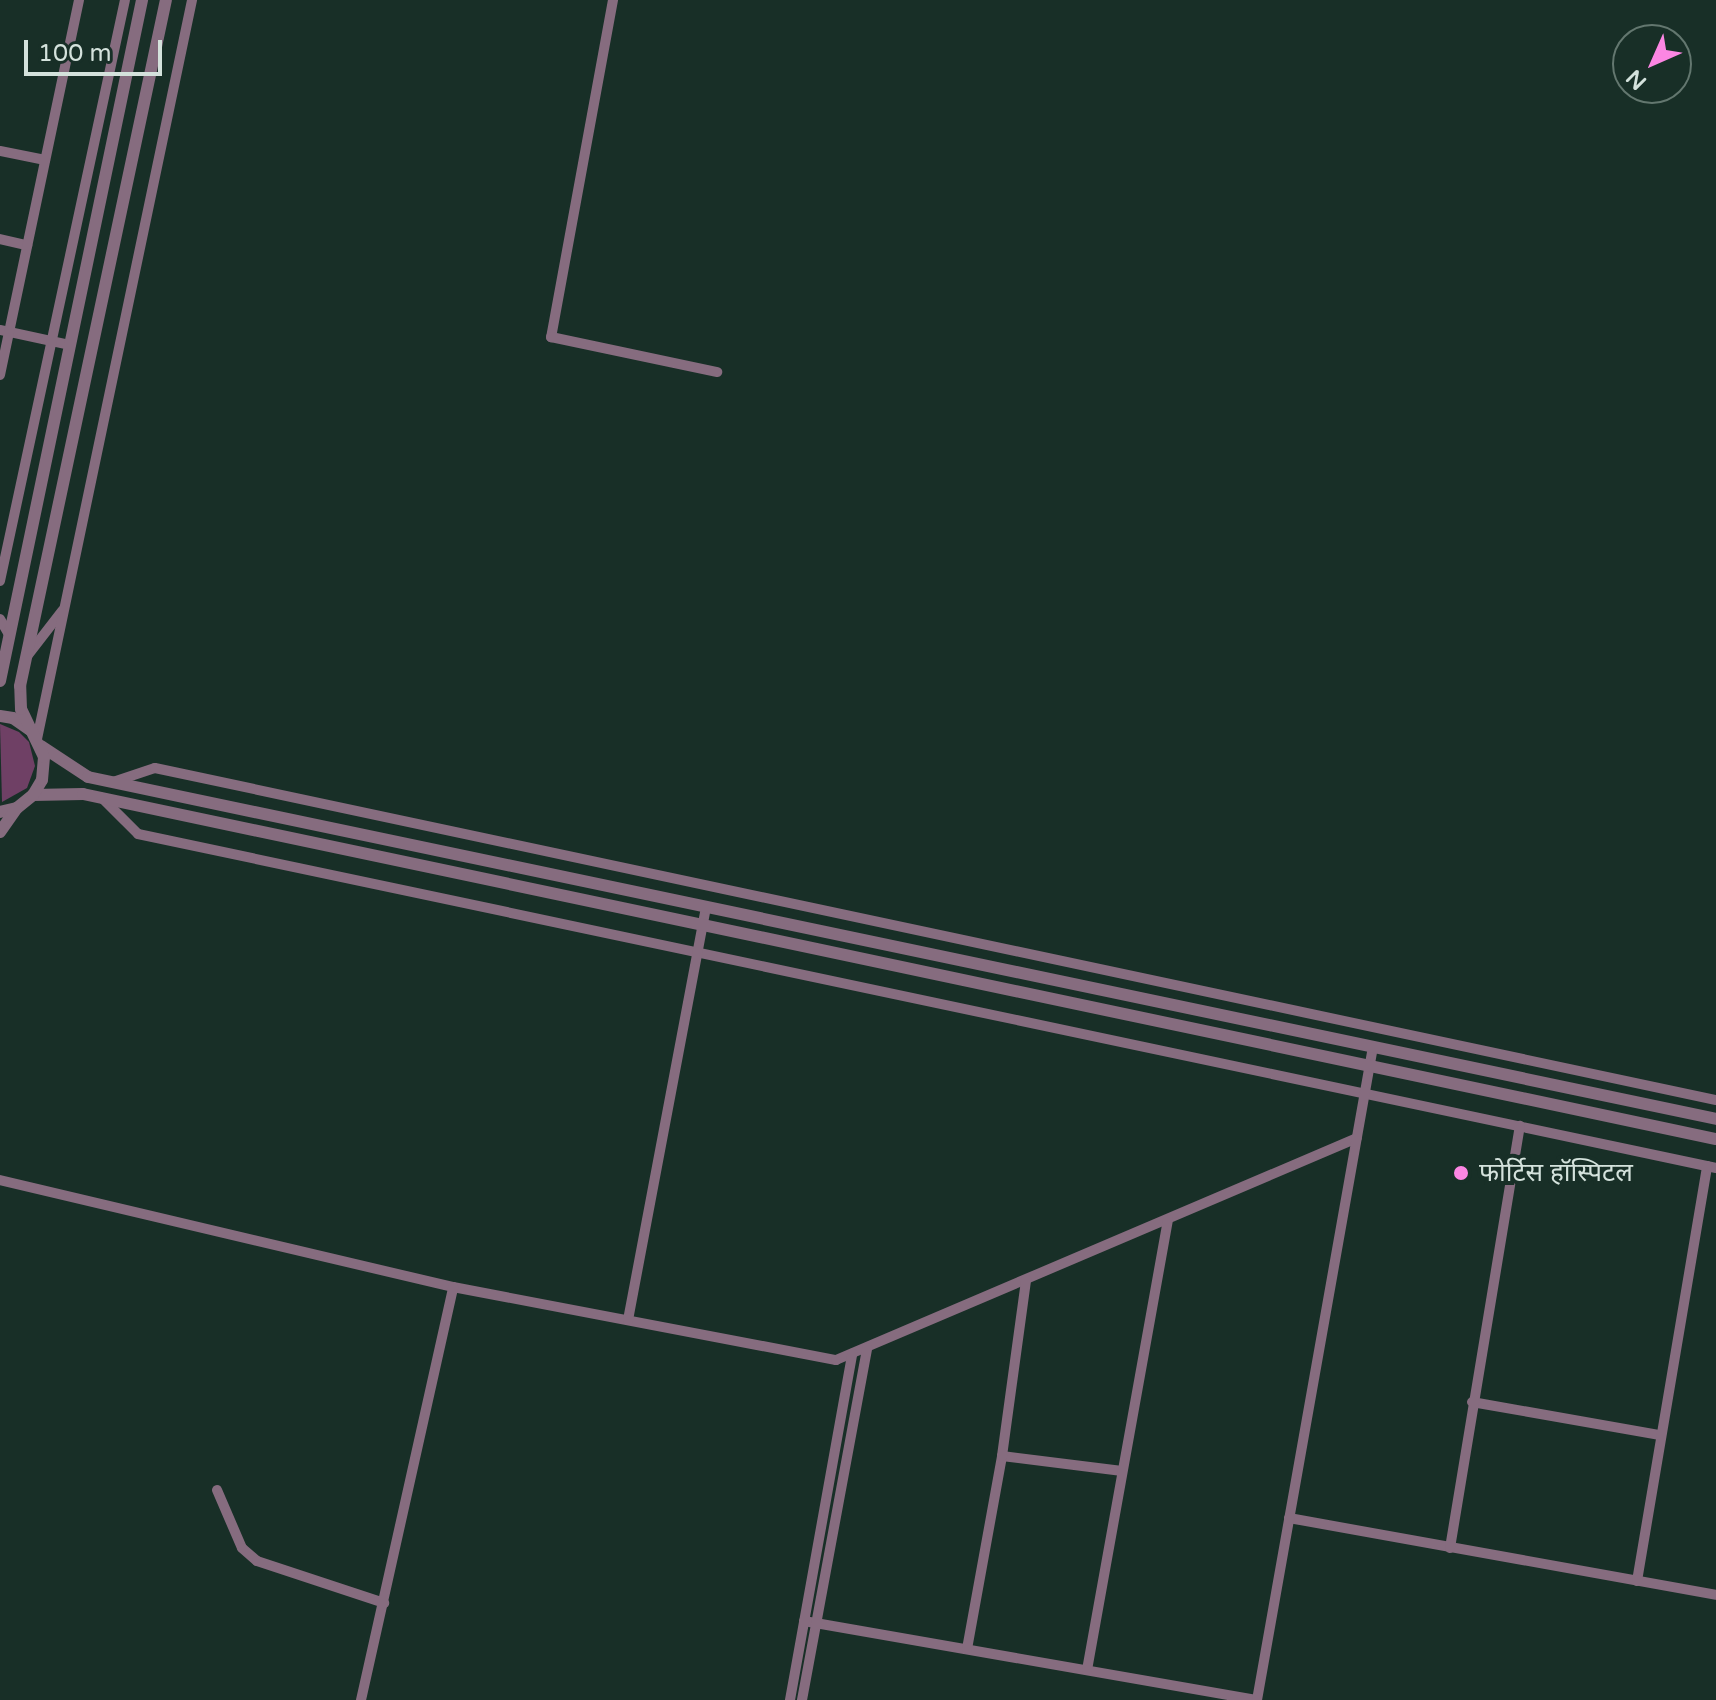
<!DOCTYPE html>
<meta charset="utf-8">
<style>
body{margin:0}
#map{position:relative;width:1716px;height:1700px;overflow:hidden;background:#182f27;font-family:"Varela Round","Noto Sans Devanagari",sans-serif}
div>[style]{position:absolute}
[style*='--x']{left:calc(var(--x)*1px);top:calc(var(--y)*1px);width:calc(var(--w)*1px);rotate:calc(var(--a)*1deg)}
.green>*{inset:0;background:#6f4065}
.minor>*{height:10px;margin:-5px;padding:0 5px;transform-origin:5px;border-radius:5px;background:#866c7f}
.tertiary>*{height:12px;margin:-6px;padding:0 6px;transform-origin:6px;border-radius:6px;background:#866c7f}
.dots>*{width:22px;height:22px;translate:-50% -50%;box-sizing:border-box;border:4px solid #182f27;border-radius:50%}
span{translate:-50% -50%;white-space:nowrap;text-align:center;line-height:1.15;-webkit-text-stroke:8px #182f27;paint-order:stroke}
.poi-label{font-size:26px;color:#d4e2dc}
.left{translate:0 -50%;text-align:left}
.north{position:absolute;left:1612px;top:24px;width:80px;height:80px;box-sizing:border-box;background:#182f27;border:2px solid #63776f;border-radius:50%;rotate:225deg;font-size:22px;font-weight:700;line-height:32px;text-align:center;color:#d4e2dc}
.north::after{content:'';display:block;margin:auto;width:28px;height:36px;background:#fc86e3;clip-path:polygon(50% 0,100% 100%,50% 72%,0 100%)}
.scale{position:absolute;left:24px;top:40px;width:138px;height:36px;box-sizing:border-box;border:4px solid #d4e2dc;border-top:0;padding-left:10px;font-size:24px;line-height:28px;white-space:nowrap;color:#d4e2dc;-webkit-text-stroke:6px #182f27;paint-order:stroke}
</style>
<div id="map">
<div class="green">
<div style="clip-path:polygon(0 724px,19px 732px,29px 742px,35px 766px,27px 788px,2px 802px)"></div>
</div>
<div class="minor">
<div style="--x:613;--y:0;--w:343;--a:100.4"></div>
<div style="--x:551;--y:337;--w:170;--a:11.9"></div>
<div style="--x:0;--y:151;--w:46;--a:11.3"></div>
<div style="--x:0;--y:239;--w:28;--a:13"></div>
<div style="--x:0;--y:330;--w:72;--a:12.1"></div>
<div style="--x:0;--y:375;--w:383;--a:-78.1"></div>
<div style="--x:0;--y:581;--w:594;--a:-77.86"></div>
<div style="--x:0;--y:619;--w:20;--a:60"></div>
<div style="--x:28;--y:655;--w:56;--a:-52.3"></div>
<div style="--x:37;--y:739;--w:755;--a:-78.15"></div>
<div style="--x:113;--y:782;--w:44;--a:-18.4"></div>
<div style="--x:155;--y:768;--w:1596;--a:12.01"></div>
<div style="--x:102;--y:798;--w:51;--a:45"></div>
<div style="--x:138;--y:834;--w:1613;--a:11.95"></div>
<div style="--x:0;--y:1180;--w:465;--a:13.3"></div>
<div style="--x:453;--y:1287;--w:390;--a:10.8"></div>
<div style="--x:836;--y:1360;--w:566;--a:-23.08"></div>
<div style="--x:628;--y:1320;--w:421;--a:-79.3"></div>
<div style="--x:1472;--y:1402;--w:191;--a:10"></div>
<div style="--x:1002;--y:1456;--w:121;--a:7.1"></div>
<div style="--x:217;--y:1490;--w:63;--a:66.7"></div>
<div style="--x:242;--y:1548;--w:20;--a:41"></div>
<div style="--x:257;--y:1561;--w:134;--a:18.3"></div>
<div style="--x:1289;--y:1518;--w:434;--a:10.2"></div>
<div style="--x:1450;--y:1548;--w:428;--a:-80.6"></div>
<div style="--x:1637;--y:1581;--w:421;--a:-80.4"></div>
<div style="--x:804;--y:1621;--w:459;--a:9.9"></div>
<div style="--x:967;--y:1649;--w:196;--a:-79.7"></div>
<div style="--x:1002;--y:1456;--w:178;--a:-82.2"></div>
<div style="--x:1087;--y:1670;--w:457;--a:-79.8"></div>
<div style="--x:361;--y:1700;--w:423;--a:-77.4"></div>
<div style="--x:790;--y:1700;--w:352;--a:-79.8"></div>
<div style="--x:802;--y:1700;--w:358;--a:-79.5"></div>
<div style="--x:1257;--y:1700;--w:663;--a:-79.93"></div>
</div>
<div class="tertiary">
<div style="--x:0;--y:681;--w:696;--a:-78.22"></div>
<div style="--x:0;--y:716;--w:13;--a:9"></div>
<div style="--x:13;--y:718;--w:21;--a:35"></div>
<div style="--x:41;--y:746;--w:56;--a:33.4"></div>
<div style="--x:88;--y:777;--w:1664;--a:11.86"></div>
<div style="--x:33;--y:795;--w:50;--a:-1.1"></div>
<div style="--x:83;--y:794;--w:1669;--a:11.93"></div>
<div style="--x:0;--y:812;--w:17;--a:-13"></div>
<div style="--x:17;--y:808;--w:21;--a:-39"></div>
<div style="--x:33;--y:795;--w:17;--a:-59"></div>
<div style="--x:42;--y:780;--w:23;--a:-85"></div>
<div style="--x:44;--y:757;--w:53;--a:-115.6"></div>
<div style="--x:21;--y:709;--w:23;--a:-92"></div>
<div style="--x:20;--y:686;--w:701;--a:-77.99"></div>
<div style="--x:0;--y:832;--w:29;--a:-55"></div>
</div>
<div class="dots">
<div style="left:1461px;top:1173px;background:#fc86e3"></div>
</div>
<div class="poi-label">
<span class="left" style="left:1479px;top:1173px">फोर्टिस हॉस्पिटल</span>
</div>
<div class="north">N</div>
<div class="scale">100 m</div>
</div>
